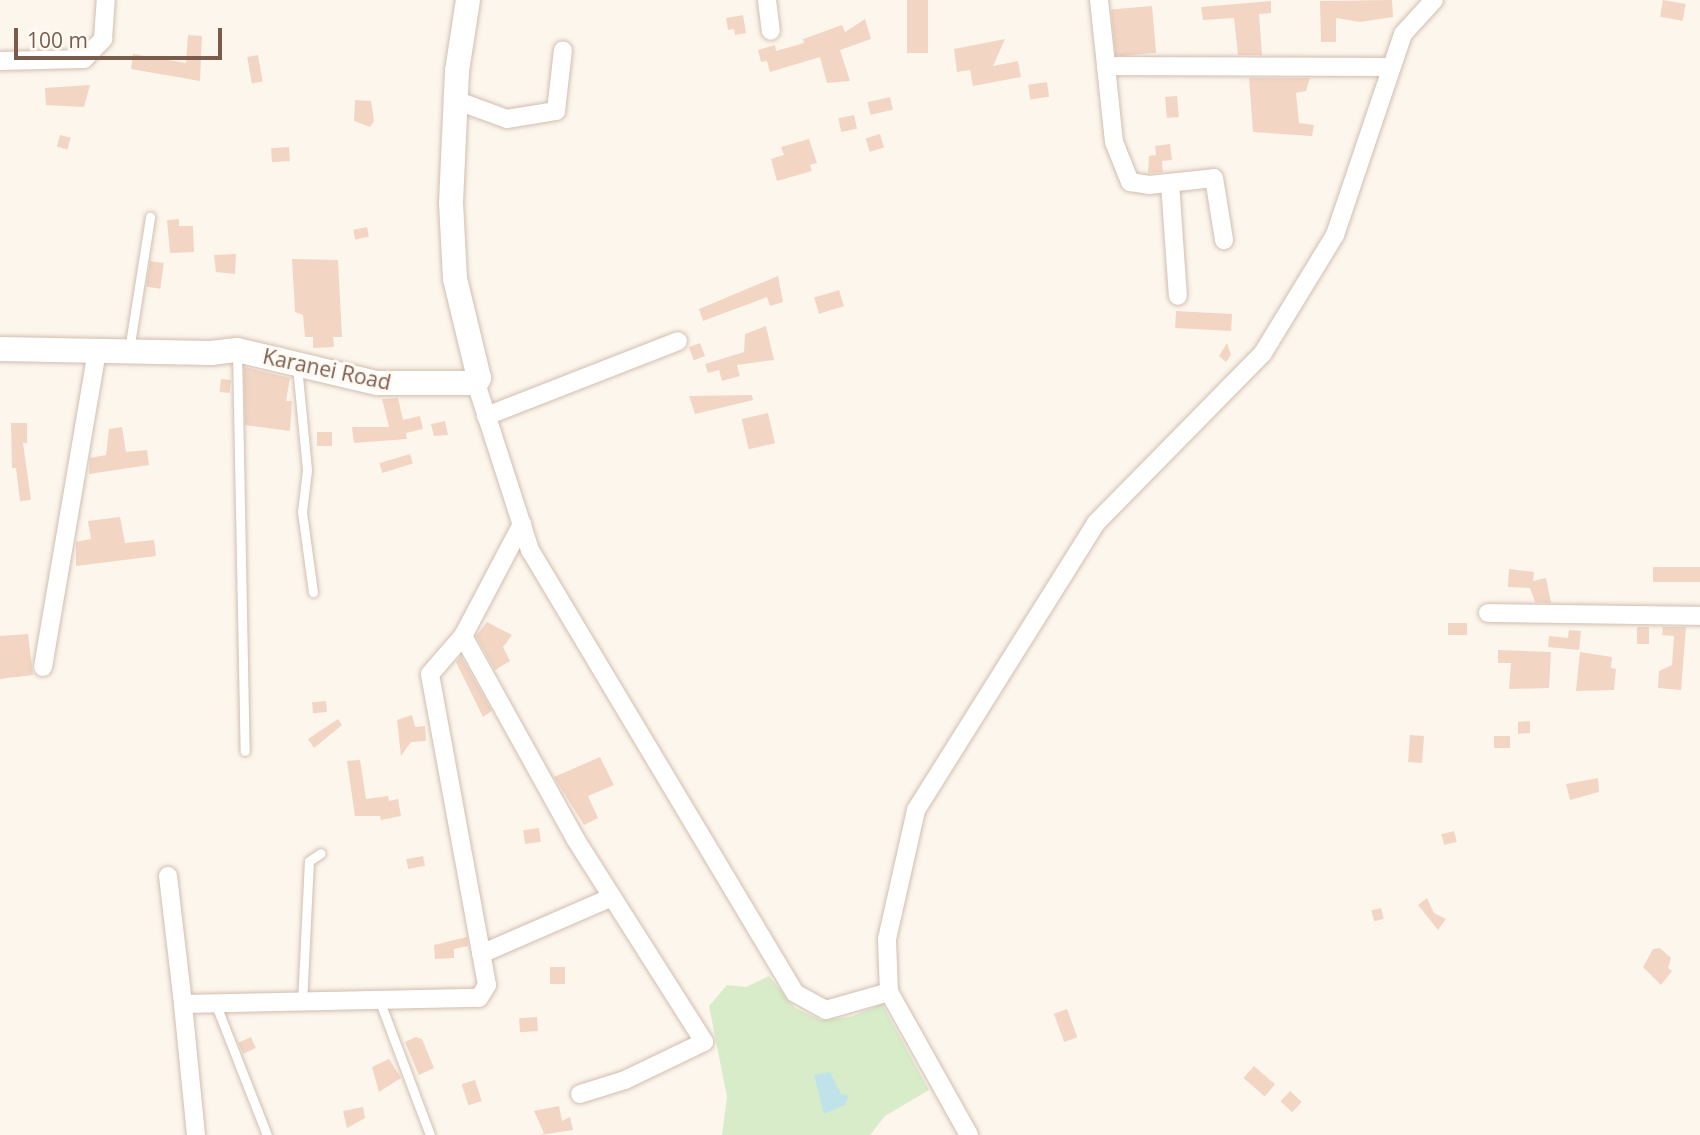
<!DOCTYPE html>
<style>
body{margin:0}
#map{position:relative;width:1700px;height:1135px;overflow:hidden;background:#fdf6ec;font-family:"Open Sans",sans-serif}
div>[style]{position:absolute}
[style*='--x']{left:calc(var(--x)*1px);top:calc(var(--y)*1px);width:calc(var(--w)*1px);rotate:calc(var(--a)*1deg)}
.green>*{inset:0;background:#d8ecc9}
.water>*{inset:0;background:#bfe3e8}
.building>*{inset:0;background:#f3d5c3;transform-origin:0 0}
.roads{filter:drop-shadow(0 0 2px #d1beb0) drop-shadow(0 0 2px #d1beb0)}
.lane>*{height:9px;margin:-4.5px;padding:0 4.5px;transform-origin:4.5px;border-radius:4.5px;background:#fff}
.street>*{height:18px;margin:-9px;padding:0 9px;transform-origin:9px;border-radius:9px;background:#fff}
.secondary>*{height:24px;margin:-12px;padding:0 12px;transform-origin:12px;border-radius:12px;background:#fff}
span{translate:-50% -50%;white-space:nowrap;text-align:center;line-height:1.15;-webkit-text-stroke:6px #fffaf3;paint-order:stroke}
.street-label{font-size:21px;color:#7a5c4d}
.scale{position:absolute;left:14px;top:28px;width:208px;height:32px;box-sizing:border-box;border:4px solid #7a5c4d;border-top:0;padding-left:9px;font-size:21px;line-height:24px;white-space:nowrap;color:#7a5c4d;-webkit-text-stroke:5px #fffaf3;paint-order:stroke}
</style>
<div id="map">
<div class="green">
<div style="clip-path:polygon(769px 976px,795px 1008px,821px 1020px,850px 1017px,882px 1004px,929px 1090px,885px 1116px,870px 1135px,722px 1135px,727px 1097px,709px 1006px,727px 985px,746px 987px)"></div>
</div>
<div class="water">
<div style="clip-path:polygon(830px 1072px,841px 1094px,849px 1096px,845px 1105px,824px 1114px,814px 1075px)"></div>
</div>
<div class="building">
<div style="left:907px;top:0;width:21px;height:53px"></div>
<div style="clip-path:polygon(1392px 0,1393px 17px,1360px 22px,1336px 18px,1336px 42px,1321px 42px,1320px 1px)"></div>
<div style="left:1663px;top:0;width:23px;height:17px;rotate:10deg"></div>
<div style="clip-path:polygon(1271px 1px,1271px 13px,1259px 14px,1262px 55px,1238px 55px,1234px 18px,1203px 20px,1201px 7px)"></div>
<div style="left:1152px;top:6px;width:47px;height:41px;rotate:85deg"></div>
<div style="clip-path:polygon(743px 15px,746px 33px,735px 35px,734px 29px,728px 30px,726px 18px)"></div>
<div style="clip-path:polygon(865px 19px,871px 39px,840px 50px,850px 81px,827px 83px,820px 57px,770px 72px,767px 61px,761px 62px,758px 50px,775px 45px,776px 51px,804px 43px,803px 39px,842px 25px,845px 32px)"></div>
<div style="clip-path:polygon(188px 35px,202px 36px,200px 81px,131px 69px,133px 54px,186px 63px)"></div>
<div style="clip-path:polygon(1005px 39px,993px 66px,1018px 61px,1021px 77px,973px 86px,970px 70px,957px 72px,954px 49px)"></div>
<div style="left:258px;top:55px;width:27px;height:11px;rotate:80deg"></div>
<div style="clip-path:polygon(1249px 78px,1310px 78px,1306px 91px,1296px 93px,1299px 123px,1314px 125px,1312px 136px,1253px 132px)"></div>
<div style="left:1047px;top:82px;width:15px;height:19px;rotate:82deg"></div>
<div style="clip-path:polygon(90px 85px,84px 107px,46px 105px,45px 88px)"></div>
<div style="left:1177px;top:96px;width:21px;height:12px;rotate:85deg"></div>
<div style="left:890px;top:97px;width:13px;height:23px;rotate:77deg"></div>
<div style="clip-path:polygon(355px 100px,371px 101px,374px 121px,370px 127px,354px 121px)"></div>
<div style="left:854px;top:115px;width:14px;height:16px;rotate:78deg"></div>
<div style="left:880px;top:134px;width:14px;height:15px;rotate:73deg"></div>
<div style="left:60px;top:135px;width:11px;height:12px;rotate:15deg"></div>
<div style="clip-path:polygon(809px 139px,817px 163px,810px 165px,812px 171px,777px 181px,771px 159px,784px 155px,781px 147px)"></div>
<div style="clip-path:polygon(1170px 144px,1172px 160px,1162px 161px,1163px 172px,1148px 173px,1149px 156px,1156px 155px,1155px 146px)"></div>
<div style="left:289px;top:147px;width:14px;height:18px;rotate:86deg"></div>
<div style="clip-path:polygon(179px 219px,179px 226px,193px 226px,194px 252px,170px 253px,167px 220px)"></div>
<div style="left:367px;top:227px;width:10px;height:14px;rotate:79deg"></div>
<div style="clip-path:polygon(236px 254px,235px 274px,216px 272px,214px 255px)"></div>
<div style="clip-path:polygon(292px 259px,338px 260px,342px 337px,333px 337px,334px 347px,313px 348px,313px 337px,305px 337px,303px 315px,295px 312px)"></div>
<div style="left:150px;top:261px;width:14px;height:26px;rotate:8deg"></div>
<div style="clip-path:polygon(778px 276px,783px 302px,770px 306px,767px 297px,703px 321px,699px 309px)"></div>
<div style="left:839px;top:290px;width:17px;height:26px;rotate:73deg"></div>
<div style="left:1232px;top:314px;width:17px;height:56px;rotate:93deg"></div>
<div style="clip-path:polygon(766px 326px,774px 360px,737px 365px,740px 376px,722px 381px,719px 370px,708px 373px,705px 364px,744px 352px,745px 334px)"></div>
<div style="left:700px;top:343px;width:14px;height:12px;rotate:69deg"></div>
<div style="clip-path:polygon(1227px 343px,1231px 355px,1226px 362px,1219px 356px)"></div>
<div style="clip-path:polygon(244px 367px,290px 378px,286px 401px,292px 401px,290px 431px,245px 425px)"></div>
<div style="left:221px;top:379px;width:10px;height:13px;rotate:6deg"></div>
<div style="clip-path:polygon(752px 395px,753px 400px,695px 414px,689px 396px)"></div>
<div style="clip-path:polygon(398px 398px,403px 420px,420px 416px,423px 429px,406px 433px,407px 439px,354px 443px,352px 427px,389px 427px,382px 399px)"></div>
<div style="left:768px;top:413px;width:31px;height:27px;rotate:77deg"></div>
<div style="clip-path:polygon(445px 421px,448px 435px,434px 436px,431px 424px)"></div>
<div style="clip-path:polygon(11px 423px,27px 423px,27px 443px,23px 443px,31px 500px,20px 501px,16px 468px,12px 468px)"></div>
<div style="clip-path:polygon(122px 427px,126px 452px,147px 450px,149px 465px,89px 474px,90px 458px,106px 455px,109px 429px)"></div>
<div style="left:332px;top:432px;width:14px;height:15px;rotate:90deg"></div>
<div style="left:410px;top:454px;width:10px;height:32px;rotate:73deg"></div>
<div style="clip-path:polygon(120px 517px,125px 543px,154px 540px,156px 556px,76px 566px,76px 542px,91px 539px,88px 521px)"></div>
<div style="left:1700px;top:567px;width:15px;height:47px;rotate:90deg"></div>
<div style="clip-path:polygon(1509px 569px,1534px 572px,1533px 581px,1546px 578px,1551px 603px,1535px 602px,1530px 588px,1508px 587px)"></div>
<div style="clip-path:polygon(487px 622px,512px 635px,503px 647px,510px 661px,495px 670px,476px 636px)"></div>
<div style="left:1448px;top:623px;width:19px;height:12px"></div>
<div style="left:1637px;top:627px;width:12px;height:17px"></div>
<div style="clip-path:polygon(1663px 627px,1686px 627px,1681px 690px,1658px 688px,1659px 671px,1672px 665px,1674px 636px,1662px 635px)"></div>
<div style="clip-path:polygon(1569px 630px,1581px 631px,1579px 650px,1548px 647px,1549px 636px,1568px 638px)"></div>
<div style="clip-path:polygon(28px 634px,33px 675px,0 679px,0 636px)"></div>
<div style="clip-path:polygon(1498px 650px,1551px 652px,1549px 688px,1509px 689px,1511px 663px,1498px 663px)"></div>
<div style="clip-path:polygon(1580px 652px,1612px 657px,1611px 668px,1616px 669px,1614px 690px,1576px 691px)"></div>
<div style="clip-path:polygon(461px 656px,492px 711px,483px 717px,456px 662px)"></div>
<div style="left:326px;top:701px;width:11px;height:14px;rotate:85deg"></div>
<div style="clip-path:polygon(412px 715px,415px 727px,425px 726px,426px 741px,411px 742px,401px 756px,397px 720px)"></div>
<div style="clip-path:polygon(338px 719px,342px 725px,314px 748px,308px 739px)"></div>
<div style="clip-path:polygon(1530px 721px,1530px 733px,1518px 734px,1518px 722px)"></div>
<div style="left:1410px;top:735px;width:14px;height:27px;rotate:4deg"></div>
<div style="left:1494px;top:736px;width:16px;height:12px"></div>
<div style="clip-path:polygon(600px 757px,614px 785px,588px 796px,598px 818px,584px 825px,554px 777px)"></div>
<div style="clip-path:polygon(360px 760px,366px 799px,388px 796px,389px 801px,398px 799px,401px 816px,381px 820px,380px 816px,355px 816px,347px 761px)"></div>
<div style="clip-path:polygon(1598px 778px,1599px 792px,1570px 800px,1566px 784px)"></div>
<div style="left:539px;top:828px;width:14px;height:16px;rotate:82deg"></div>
<div style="left:1454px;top:831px;width:11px;height:13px;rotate:75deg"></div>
<div style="left:423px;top:856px;width:10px;height:17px;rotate:79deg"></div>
<div style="clip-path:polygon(1427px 898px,1434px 913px,1446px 919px,1438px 930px,1418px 905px)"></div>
<div style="left:1381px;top:908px;width:11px;height:10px;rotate:75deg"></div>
<div style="clip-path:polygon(467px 937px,468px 946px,454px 949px,454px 958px,435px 959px,434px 945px)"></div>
<div style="clip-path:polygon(1660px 948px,1671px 958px,1668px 968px,1672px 971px,1661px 985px,1643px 967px,1653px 949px)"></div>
<div style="left:550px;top:967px;width:15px;height:17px"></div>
<div style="left:1067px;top:1009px;width:30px;height:14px;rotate:70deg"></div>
<div style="left:537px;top:1017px;width:14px;height:18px;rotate:86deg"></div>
<div style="left:251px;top:1037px;width:12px;height:14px;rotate:66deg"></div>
<div style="clip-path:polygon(416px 1037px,422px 1039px,434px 1068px,419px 1075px,405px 1042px)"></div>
<div style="clip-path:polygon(389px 1059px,401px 1078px,379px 1092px,372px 1067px)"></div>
<div style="left:1254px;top:1066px;width:28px;height:16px;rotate:41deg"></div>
<div style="left:475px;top:1080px;width:22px;height:14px;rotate:72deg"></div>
<div style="left:1290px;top:1091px;width:16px;height:14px;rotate:43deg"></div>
<div style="clip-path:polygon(559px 1106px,562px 1121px,570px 1117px,573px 1130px,540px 1135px,544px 1133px,534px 1111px)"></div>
<div style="clip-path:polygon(363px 1107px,365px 1118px,347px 1128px,343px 1111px)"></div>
</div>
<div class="roads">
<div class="lane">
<div style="--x:129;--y:350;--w:135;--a:-81"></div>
<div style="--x:237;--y:351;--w:400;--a:88.9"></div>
<div style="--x:297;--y:366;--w:104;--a:84.5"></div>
<div style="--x:307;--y:470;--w:42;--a:96.8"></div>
<div style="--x:302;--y:512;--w:81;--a:82.2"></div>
<div style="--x:380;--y:1002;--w:142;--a:69.4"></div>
<div style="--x:302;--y:1003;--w:142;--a:-87.2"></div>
<div style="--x:309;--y:861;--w:14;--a:-34"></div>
<div style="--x:216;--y:1005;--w:140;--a:68.6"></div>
</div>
<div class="street">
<div style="--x:767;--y:0;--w:31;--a:83"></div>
<div style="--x:1099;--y:0;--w:66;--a:83.9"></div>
<div style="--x:1106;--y:66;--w:285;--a:0.2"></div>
<div style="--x:0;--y:61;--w:84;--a:-1.4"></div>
<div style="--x:84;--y:59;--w:28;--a:-46"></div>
<div style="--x:103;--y:39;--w:39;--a:-86"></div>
<div style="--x:1106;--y:66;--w:76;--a:84"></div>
<div style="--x:1114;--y:142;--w:43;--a:68.2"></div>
<div style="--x:1130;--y:182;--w:19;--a:9"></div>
<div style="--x:1149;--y:185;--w:65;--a:-6.1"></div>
<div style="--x:1214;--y:178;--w:63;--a:80.8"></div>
<div style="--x:455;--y:100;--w:55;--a:20.1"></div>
<div style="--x:507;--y:119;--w:50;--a:-9.3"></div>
<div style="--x:556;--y:111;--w:61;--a:-83.5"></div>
<div style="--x:1170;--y:183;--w:113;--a:86"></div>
<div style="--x:476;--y:383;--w:176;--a:72.1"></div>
<div style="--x:530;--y:550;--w:516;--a:59.11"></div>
<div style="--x:795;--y:993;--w:35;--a:29"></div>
<div style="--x:826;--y:1010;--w:66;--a:-15.9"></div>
<div style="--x:486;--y:416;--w:206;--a:-21.3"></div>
<div style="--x:1488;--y:613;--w:212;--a:0.8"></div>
<div style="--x:463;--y:636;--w:233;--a:61"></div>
<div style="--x:576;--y:840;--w:239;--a:57.6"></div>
<div style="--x:704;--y:1042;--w:88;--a:154.3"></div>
<div style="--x:625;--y:1080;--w:47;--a:162.7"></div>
<div style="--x:43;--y:667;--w:321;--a:-80.3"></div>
<div style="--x:168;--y:876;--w:129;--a:83.3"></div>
<div style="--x:481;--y:954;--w:143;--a:-23.5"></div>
<div style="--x:196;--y:1135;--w:132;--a:-95.7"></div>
<div style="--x:183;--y:1004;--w:296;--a:-1.2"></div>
<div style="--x:479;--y:998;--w:15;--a:-58"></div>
<div style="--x:487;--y:985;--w:316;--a:-100.4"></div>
<div style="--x:430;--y:674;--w:50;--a:-49"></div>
<div style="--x:463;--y:636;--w:127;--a:-62.2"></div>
<div style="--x:969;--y:1135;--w:164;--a:-119.2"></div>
<div style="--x:889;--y:992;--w:53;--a:-92.2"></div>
<div style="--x:887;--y:939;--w:132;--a:-77.3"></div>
<div style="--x:916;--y:810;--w:339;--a:-57.9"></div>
<div style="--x:1096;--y:523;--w:238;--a:-45.5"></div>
<div style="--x:1263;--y:353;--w:138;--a:-58.6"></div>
<div style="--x:1335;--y:235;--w:212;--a:-71.3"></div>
<div style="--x:1403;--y:34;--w:46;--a:-47.6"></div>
</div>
<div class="secondary">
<div style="--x:0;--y:349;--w:211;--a:1.1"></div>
<div style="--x:211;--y:353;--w:26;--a:-7"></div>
<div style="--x:237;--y:350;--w:144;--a:13.3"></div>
<div style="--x:377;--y:383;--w:99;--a:0"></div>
<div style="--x:476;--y:383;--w:6;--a:-59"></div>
<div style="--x:479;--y:378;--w:102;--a:-103.6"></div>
<div style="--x:455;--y:279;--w:76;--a:-93"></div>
<div style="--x:451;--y:203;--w:132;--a:-87.4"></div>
<div style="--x:457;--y:71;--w:72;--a:-81.2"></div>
</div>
</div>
<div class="street-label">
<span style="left:327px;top:369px;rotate:12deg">Karanei Road</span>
</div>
<div class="scale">100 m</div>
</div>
